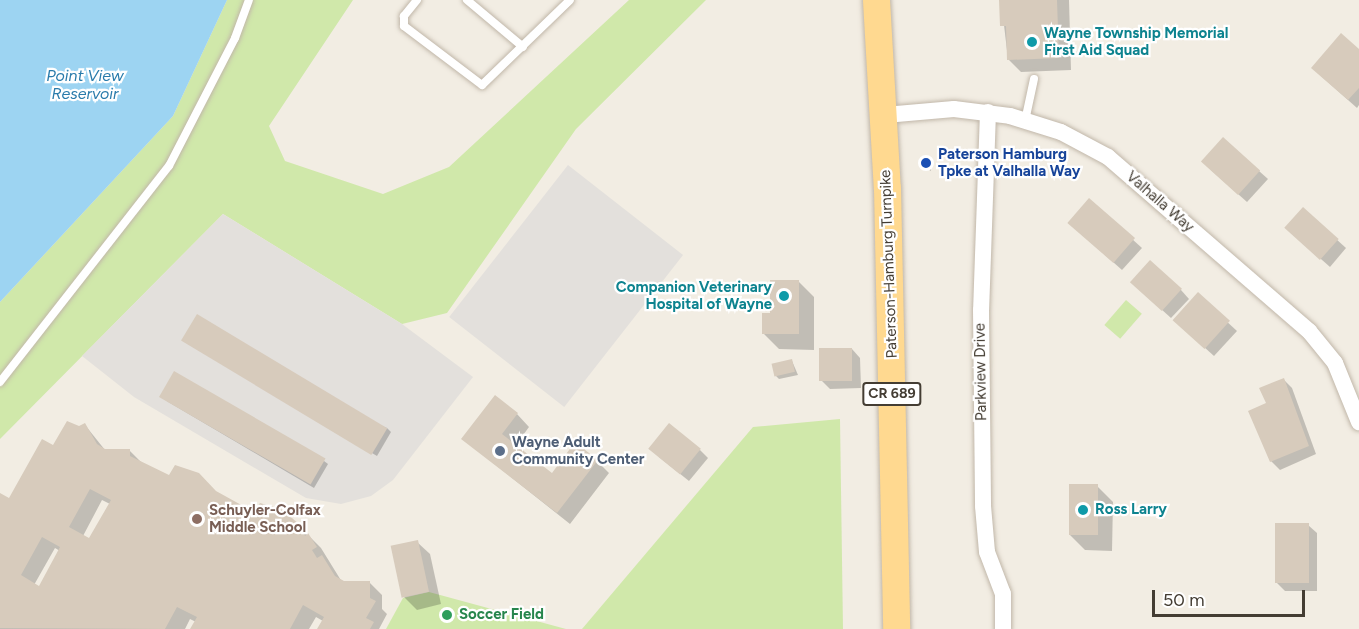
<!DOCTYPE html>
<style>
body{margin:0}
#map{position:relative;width:1359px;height:629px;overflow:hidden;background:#f2ede3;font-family:Figtree,sans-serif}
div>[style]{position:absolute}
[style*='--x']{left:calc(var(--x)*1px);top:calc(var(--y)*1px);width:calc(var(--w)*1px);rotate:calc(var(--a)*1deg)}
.green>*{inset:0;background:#d0e8aa;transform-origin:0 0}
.parking>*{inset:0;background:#e3e0dc;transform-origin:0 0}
.water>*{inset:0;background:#9dd4f2}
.shadow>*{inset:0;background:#0003}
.building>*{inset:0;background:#d7cbbc;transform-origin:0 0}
.roads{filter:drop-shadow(0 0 2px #c1b7a9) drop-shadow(0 0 2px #c1b7a9)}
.lane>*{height:8px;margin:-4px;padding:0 4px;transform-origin:4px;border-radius:4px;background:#fff}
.street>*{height:16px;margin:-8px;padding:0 8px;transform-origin:8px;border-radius:8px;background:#fff}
.primary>*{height:27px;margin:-13.5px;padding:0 13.5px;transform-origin:13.5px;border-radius:13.5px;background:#ffd990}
.dots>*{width:16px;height:16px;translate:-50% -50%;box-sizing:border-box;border:3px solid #fff;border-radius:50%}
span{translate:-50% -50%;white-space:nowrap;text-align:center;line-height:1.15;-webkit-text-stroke:4.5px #fff;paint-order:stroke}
.shield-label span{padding:2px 4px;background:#fff;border:2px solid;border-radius:4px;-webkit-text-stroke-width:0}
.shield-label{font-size:14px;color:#443d33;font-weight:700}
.culture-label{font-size:15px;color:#0d838f;font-weight:700}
.left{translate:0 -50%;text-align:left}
.right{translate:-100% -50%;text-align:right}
.transit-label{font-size:15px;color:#164399;font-weight:700}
.street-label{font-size:15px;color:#443d33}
.service-label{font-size:15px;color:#4e5e75;font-weight:700}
.education-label{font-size:15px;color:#785e54;font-weight:700}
.leisure-label{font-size:15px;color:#27864d;font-weight:700}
.water-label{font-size:16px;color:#297bab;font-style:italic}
.scale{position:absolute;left:1152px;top:590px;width:153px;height:27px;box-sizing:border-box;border:3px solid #443d33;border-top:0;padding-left:8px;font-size:18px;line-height:21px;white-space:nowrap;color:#443d33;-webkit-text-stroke:4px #fff;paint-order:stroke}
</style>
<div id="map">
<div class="green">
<div style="clip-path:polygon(227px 0,353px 0,269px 126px,285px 161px,383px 194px,449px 167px,629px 0,706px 0,576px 129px,447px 313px,402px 324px,223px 214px,0 439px,0 302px,173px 116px)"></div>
<div style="left:1126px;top:300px;width:21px;height:33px;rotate:41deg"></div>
<div style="clip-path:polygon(840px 419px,843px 629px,582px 629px,753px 427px)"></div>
<div style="clip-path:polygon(429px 592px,566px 629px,386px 629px,403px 598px)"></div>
</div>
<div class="parking">
<div style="left:568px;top:165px;width:146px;height:193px;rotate:38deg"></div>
<div style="clip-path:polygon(223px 214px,402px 324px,473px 377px,393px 480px,371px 496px,341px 504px,306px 498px,134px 397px,82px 356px)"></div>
</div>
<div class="water">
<div style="clip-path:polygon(0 0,227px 0,173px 116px,0 302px)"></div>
</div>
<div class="shadow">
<div style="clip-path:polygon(1001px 0,1069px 0,1071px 70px,1021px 72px,1008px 59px)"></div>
<div style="clip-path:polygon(1359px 51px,1359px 105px,1357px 108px,1321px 76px)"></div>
<div style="clip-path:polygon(1223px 139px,1268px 179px,1247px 202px,1211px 170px)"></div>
<div style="clip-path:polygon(924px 160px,931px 164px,931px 171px,924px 167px)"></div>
<div style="clip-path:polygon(1089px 200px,1142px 248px,1122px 270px,1078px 231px)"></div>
<div style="clip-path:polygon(1303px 209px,1346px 248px,1330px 267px,1295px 236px)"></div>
<div style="clip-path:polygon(798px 281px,814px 297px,814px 350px,779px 349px,763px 333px,772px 314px)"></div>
<div style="clip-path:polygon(1140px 290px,1181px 290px,1189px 299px,1171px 318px)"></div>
<div style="clip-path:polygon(1198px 295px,1237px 331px,1214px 356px,1183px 328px)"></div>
<div style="clip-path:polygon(183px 341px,387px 428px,391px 432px,377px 456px)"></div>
<div style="clip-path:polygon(852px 349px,860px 358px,861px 388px,830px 389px,822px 381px)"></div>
<div style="clip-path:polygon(792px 361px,798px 375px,779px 379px,775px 375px)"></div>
<div style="clip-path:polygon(1284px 380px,1292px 388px,1316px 454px,1280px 470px,1271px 461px,1268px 404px)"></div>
<div style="clip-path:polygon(165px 400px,324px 461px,328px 464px,314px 488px)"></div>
<div style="clip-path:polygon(517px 414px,529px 427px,515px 446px,552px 475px,597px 461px,609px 473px,570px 524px,463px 439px)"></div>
<div style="clip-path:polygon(evenodd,85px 425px,105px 450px,129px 450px,142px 463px,170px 477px,216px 493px,254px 514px,300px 527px,321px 548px,342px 582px,369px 582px,382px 595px,382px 609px,387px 614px,379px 629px,319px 629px,323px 621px,316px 617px,309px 629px,192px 629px,196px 622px,190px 619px,185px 629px,0 629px,0 495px,9px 500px,53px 447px,85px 425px,102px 500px,110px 504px,90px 540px,83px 536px,102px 500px,85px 425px,55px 548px,60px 551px,40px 588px,34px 585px,55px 548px)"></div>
<div style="clip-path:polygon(700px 450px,708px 458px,689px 481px,659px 457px)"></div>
<div style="clip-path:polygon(1097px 486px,1113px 502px,1112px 551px,1085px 550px,1069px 534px)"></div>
<div style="clip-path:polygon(1308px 525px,1317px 533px,1317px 591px,1285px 591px,1277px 583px)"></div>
<div style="clip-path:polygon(417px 542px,430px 554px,441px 604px,417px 610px,404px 597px)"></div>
</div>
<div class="building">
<div style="clip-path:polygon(999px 0,1057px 0,1059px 58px,1007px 60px,1006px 26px,1000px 26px)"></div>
<div style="clip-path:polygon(1341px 33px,1359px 49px,1359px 88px,1348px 100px,1311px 68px)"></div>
<div style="left:1223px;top:137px;width:50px;height:33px;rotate:42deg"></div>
<div style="left:1089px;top:198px;width:61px;height:33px;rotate:41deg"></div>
<div style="left:1303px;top:207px;width:48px;height:28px;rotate:42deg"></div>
<div style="left:1150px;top:260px;width:43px;height:30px;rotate:42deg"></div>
<div style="clip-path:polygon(770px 280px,799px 280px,799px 334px,762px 334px,762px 313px,770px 313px)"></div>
<div style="left:1198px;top:292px;width:43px;height:38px;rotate:42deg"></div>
<div style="left:197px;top:314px;width:222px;height:31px;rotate:31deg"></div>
<div style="left:819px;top:348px;width:33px;height:33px"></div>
<div style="left:792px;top:359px;width:13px;height:21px;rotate:77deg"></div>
<div style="left:174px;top:371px;width:175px;height:30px;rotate:30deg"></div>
<div style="clip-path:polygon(1284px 378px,1309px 446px,1270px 462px,1248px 411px,1266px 403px,1259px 388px)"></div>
<div style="clip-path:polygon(495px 395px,518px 413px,502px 434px,552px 473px,575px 442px,598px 460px,557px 513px,461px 439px)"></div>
<div style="clip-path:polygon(evenodd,67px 421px,79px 426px,85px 423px,97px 444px,105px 449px,130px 449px,130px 456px,169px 475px,175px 465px,199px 473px,216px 491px,254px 512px,260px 503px,283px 510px,301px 526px,305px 536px,308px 533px,317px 547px,312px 550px,317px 558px,322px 555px,335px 576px,344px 581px,370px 581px,370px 598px,376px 601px,366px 618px,374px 622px,370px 629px,317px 629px,324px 617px,303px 605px,290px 629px,190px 629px,197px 617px,177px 607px,165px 629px,0 628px,0 493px,9px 498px,42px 439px,53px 445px,67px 421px,90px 489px,111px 500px,89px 538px,69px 527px,90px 489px,67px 421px,42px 537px,60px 547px,39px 586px,21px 575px,42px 537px)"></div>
<div style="left:669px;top:423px;width:41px;height:33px;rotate:39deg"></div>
<div style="left:1069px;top:484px;width:29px;height:51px"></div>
<div style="left:1275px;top:523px;width:34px;height:60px"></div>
<div style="left:418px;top:540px;width:53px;height:28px;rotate:78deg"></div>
</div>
<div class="roads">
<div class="lane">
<div style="--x:417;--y:0;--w:21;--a:129"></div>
<div style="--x:404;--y:16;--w:10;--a:90"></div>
<div style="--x:404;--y:26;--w:98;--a:37.1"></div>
<div style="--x:482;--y:85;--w:122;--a:-44"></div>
<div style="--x:467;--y:0;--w:73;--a:40"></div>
<div style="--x:1025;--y:121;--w:43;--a:-77.9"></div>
<div style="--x:0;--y:382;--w:274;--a:-52"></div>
<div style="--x:169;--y:166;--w:144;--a:-62.7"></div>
<div style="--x:235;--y:38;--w:40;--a:-69.8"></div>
</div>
<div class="street">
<div style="--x:988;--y:112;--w:198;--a:92"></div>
<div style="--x:981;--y:310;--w:196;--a:89.4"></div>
<div style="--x:983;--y:506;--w:46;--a:85"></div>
<div style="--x:987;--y:552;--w:45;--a:69.1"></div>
<div style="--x:1003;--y:594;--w:35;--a:90"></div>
<div style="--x:885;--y:115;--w:69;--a:-5"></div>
<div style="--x:954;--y:109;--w:56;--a:7.1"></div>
<div style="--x:1010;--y:116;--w:53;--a:17.4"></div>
<div style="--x:1061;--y:132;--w:53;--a:28"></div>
<div style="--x:1108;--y:157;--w:266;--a:40.9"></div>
<div style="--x:1309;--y:331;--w:41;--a:50.9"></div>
<div style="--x:1335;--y:363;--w:64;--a:67.9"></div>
</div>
<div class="primary">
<div style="--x:876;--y:0;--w:188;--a:86.7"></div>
<div style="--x:887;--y:188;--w:441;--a:88.8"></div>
</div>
</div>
<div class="dots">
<div style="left:1032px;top:42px;background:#0f9aa8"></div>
<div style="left:926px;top:163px;background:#1a4fb4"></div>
<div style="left:784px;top:296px;background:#0f9aa8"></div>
<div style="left:500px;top:451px;background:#5c6f8a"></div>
<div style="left:1083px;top:510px;background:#0f9aa8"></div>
<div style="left:197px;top:519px;background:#8d6e63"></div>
<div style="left:447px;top:615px;background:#2e9e5b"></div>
</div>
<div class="shield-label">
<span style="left:892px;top:394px">CR 689</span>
</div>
<div class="culture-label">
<span class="left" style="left:1044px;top:42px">Wayne Township Memorial<br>First Aid Squad</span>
<span class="right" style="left:772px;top:296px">Companion Veterinary<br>Hospital of Wayne</span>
<span class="left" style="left:1095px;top:510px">Ross Larry</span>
</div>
<div class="transit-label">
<span class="left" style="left:938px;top:163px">Paterson Hamburg<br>Tpke at Valhalla Way</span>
</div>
<div class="street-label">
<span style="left:1160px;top:202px;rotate:41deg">Valhalla Way</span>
<span style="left:889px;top:264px;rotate:-92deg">Paterson-Hamburg Turnpike</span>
<span style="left:981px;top:372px;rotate:-91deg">Parkview Drive</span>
</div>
<div class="service-label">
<span class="left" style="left:512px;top:451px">Wayne Adult<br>Community Center</span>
</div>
<div class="education-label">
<span class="left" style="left:209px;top:519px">Schuyler-Colfax<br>Middle School</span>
</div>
<div class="leisure-label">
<span class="left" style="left:459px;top:615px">Soccer Field</span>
</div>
<div class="water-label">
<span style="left:85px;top:85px">Point View<br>Reservoir</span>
</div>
<div class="scale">50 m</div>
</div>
